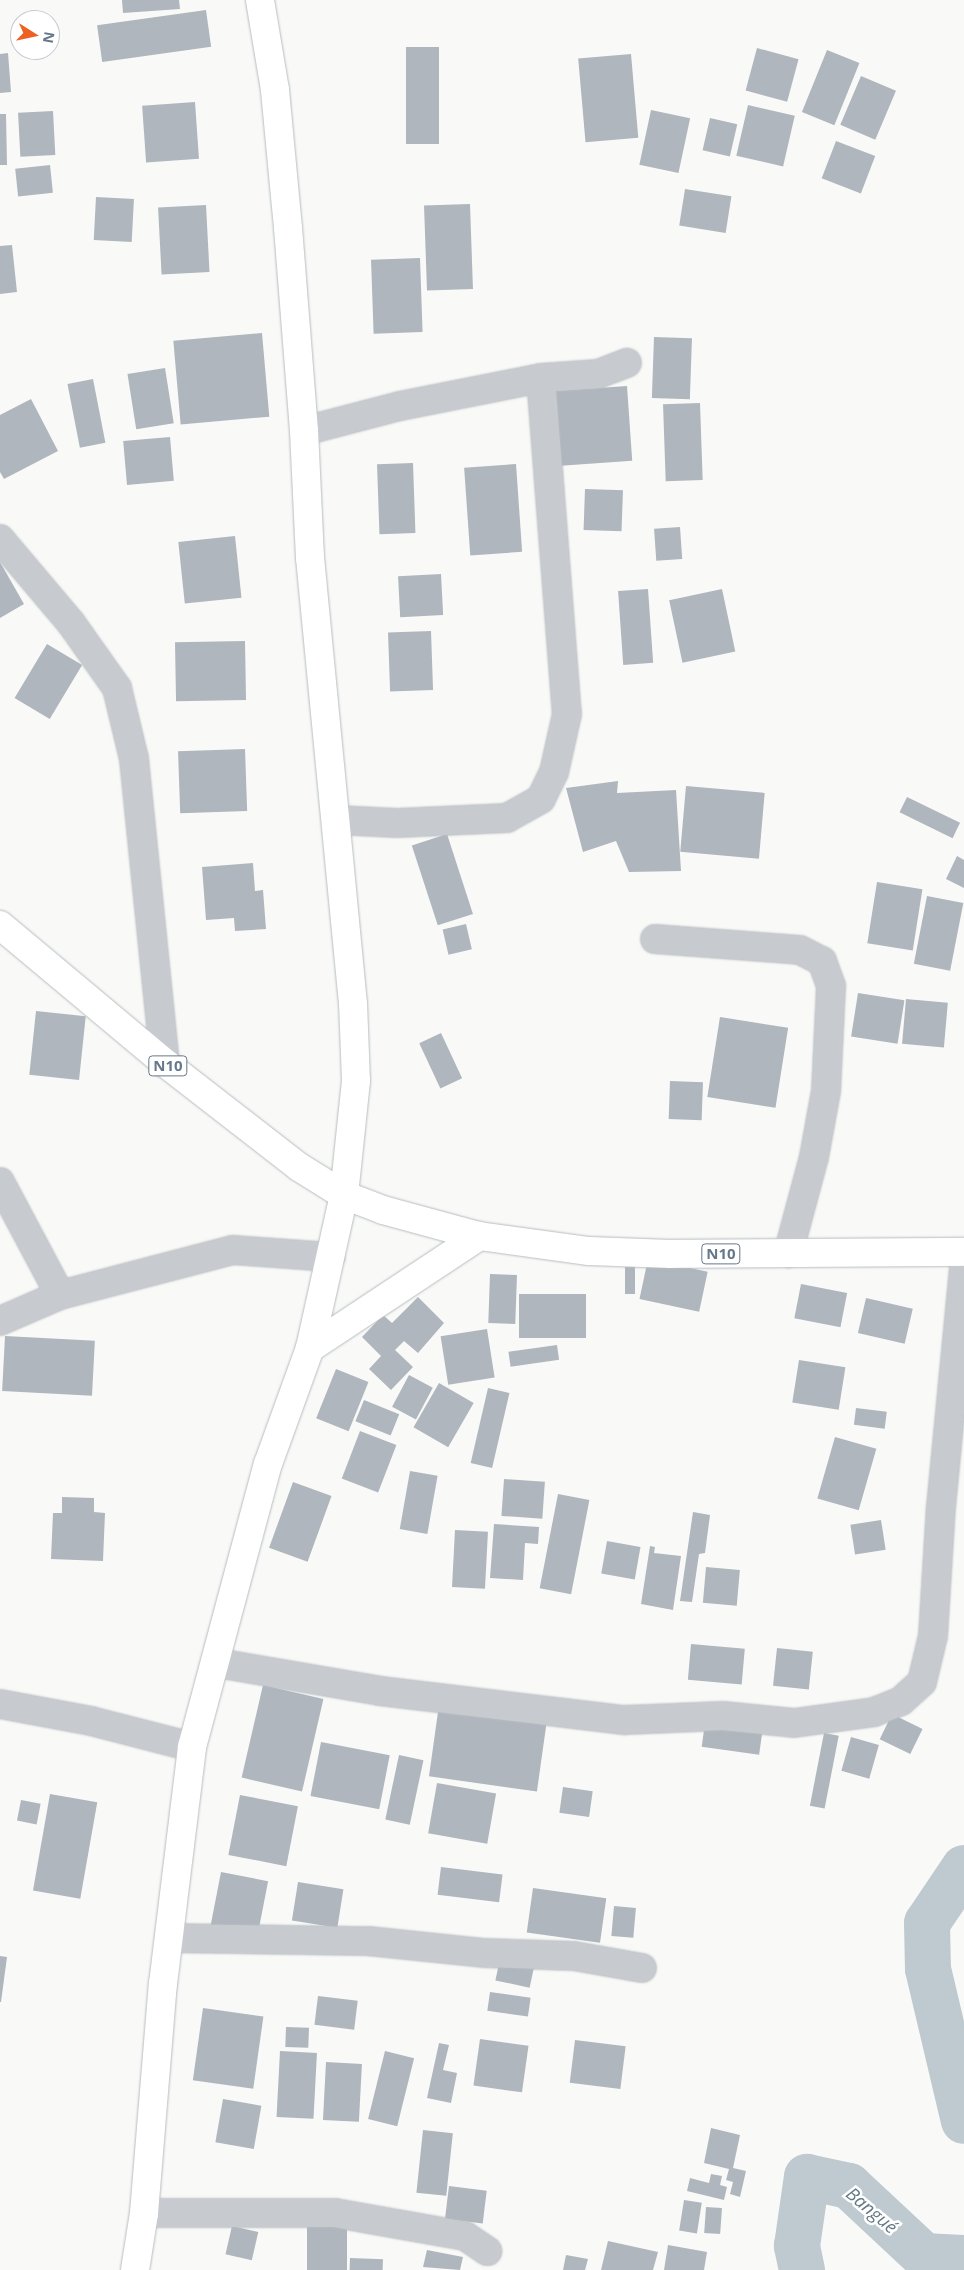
<!DOCTYPE html>
<meta charset="utf-8">
<style>
body{margin:0}
#map{position:relative;width:964px;height:2270px;overflow:hidden;background:#f9faf7;font-family:"Open Sans",sans-serif}
div>[style]{position:absolute}
[style*='--x']{left:calc(var(--x)*1px);top:calc(var(--y)*1px);width:calc(var(--w)*1px);rotate:calc(var(--a)*1deg)}
.river>*{height:46px;margin:-23px;padding:0 23px;transform-origin:23px;border-radius:23px;background:#bfcad0}
.building>*{inset:0;background:#afb6be;transform-origin:0 0}
.roads{filter:drop-shadow(0 0 1px #b7bcc1) drop-shadow(0 0 1px #b7bcc1)}
.minor>*{height:28px;margin:-14px;padding:0 14px;transform-origin:14px;border-radius:14px;background:#c7cbcf}
.major>*{height:28px;margin:-14px;padding:0 14px;transform-origin:14px;border-radius:14px;background:#fff}
.highway>*{height:28px;margin:-14px;padding:0 14px;transform-origin:14px;border-radius:14px;background:#fff}
span{translate:-50% -50%;white-space:nowrap;text-align:center;line-height:1.15;-webkit-text-stroke:5px #fff;paint-order:stroke}
.shield-label span{padding:1px 4px;background:#fff;border:1px solid;border-radius:4px;-webkit-text-stroke-width:0}
.shield-label{font-size:15px;color:#66788a;font-weight:700}
.water-label{font-size:18px;color:#637985;font-style:italic}
.north{position:absolute;left:10px;top:10px;width:50px;height:50px;box-sizing:border-box;background:#fff;border:1px solid #c2c9d0;border-radius:50%;rotate:100deg;font-size:14px;font-weight:700;line-height:20px;text-align:center;color:#66788a}
.north::after{content:'';display:block;margin:auto;width:18px;height:22px;background:#ef6122;clip-path:polygon(50% 0,100% 100%,50% 72%,0 100%)}
</style>
<div id="map">
<div class="river">
<div style="--x:964;--y:1868;--w:66;--a:123.9"></div>
<div style="--x:927;--y:1923;--w:46;--a:88.8"></div>
<div style="--x:928;--y:1969;--w:156;--a:76.7"></div>
<div style="--x:802;--y:2270;--w:25;--a:-102"></div>
<div style="--x:797;--y:2246;--w:70;--a:-81.8"></div>
<div style="--x:807;--y:2177;--w:43;--a:12.1"></div>
<div style="--x:849;--y:2186;--w:103;--a:43"></div>
<div style="--x:924;--y:2256;--w:40;--a:2.9"></div>
</div>
<div class="building">
<div style="clip-path:polygon(122px 0,179px 0,180px 9px,123px 13px)"></div>
<div style="left:206px;top:10px;width:37px;height:110px;rotate:82deg"></div>
<div style="left:406px;top:47px;width:33px;height:97px"></div>
<div style="left:757px;top:48px;width:43px;height:44px;rotate:15deg"></div>
<div style="left:827px;top:50px;width:35px;height:67px;rotate:22deg"></div>
<div style="clip-path:polygon(8px 53px,11px 92px,0 93px,0 54px)"></div>
<div style="left:631px;top:54px;width:84px;height:53px;rotate:85deg"></div>
<div style="left:861px;top:76px;width:38px;height:53px;rotate:23deg"></div>
<div style="left:195px;top:102px;width:57px;height:53px;rotate:86deg"></div>
<div style="left:748px;top:105px;width:48px;height:52px;rotate:13deg"></div>
<div style="left:651px;top:110px;width:40px;height:56px;rotate:12deg"></div>
<div style="left:53px;top:111px;width:44px;height:35px;rotate:87deg"></div>
<div style="clip-path:polygon(0 114px,6px 114px,7px 165px,0 165px)"></div>
<div style="left:710px;top:118px;width:28px;height:33px;rotate:13deg"></div>
<div style="left:836px;top:141px;width:42px;height:40px;rotate:21deg"></div>
<div style="left:50px;top:165px;width:28px;height:35px;rotate:84deg"></div>
<div style="left:685px;top:189px;width:47px;height:37px;rotate:9deg"></div>
<div style="left:96px;top:197px;width:38px;height:43px;rotate:3deg"></div>
<div style="left:470px;top:204px;width:85px;height:46px;rotate:88deg"></div>
<div style="left:206px;top:205px;width:67px;height:48px;rotate:87deg"></div>
<div style="clip-path:polygon(12px 245px,17px 292px,0 294px,0 246px)"></div>
<div style="left:420px;top:258px;width:74px;height:49px;rotate:88deg"></div>
<div style="left:262px;top:333px;width:84px;height:89px;rotate:85deg"></div>
<div style="left:654px;top:337px;width:38px;height:61px;rotate:2deg"></div>
<div style="left:165px;top:368px;width:56px;height:38px;rotate:81deg"></div>
<div style="left:93px;top:379px;width:65px;height:26px;rotate:79deg"></div>
<div style="left:627px;top:386px;width:75px;height:75px;rotate:86deg"></div>
<div style="clip-path:polygon(31px 399px,58px 451px,4px 479px,0 472px,0 415px)"></div>
<div style="left:700px;top:403px;width:77px;height:37px;rotate:88deg"></div>
<div style="left:170px;top:437px;width:44px;height:47px;rotate:85deg"></div>
<div style="left:413px;top:463px;width:70px;height:36px;rotate:88deg"></div>
<div style="left:516px;top:464px;width:88px;height:52px;rotate:86deg"></div>
<div style="left:585px;top:489px;width:38px;height:41px;rotate:2deg"></div>
<div style="left:680px;top:527px;width:32px;height:26px;rotate:86deg"></div>
<div style="left:235px;top:536px;width:62px;height:57px;rotate:84deg"></div>
<div style="clip-path:polygon(0 562px,24px 604px,0 618px)"></div>
<div style="left:441px;top:574px;width:41px;height:43px;rotate:87deg"></div>
<div style="left:648px;top:589px;width:74px;height:30px;rotate:86deg"></div>
<div style="left:722px;top:589px;width:64px;height:54px;rotate:78deg"></div>
<div style="left:431px;top:631px;width:59px;height:43px;rotate:88deg"></div>
<div style="left:245px;top:641px;width:59px;height:70px;rotate:89deg"></div>
<div style="left:47px;top:644px;width:41px;height:63px;rotate:31deg"></div>
<div style="left:245px;top:749px;width:62px;height:67px;rotate:88deg"></div>
<div style="clip-path:polygon(618px 781px,617px 793px,676px 790px,681px 871px,629px 872px,616px 841px,583px 852px,566px 788px)"></div>
<div style="left:686px;top:786px;width:79px;height:66px;rotate:5deg"></div>
<div style="left:907px;top:797px;width:59px;height:17px;rotate:26deg"></div>
<div style="left:447px;top:834px;width:84px;height:37px;rotate:72deg"></div>
<div style="clip-path:polygon(957px 856px,964px 860px,964px 888px,946px 879px)"></div>
<div style="clip-path:polygon(253px 863px,255px 891px,263px 890px,266px 929px,235px 931px,234px 918px,206px 920px,202px 867px)"></div>
<div style="left:877px;top:882px;width:46px;height:62px;rotate:9deg"></div>
<div style="left:927px;top:896px;width:37px;height:69px;rotate:11deg"></div>
<div style="left:466px;top:924px;width:26px;height:24px;rotate:77deg"></div>
<div style="left:858px;top:993px;width:47px;height:44px;rotate:9deg"></div>
<div style="left:906px;top:999px;width:42px;height:45px;rotate:5deg"></div>
<div style="left:36px;top:1011px;width:50px;height:64px;rotate:6deg"></div>
<div style="left:720px;top:1017px;width:69px;height:81px;rotate:9deg"></div>
<div style="left:441px;top:1033px;width:50px;height:24px;rotate:65deg"></div>
<div style="left:670px;top:1081px;width:33px;height:38px;rotate:2deg"></div>
<div style="left:648px;top:1259px;width:61px;height:41px;rotate:12deg"></div>
<div style="left:625px;top:1267px;width:10px;height:27px"></div>
<div style="left:490px;top:1274px;width:27px;height:49px;rotate:2deg"></div>
<div style="left:801px;top:1284px;width:47px;height:35px;rotate:11deg"></div>
<div style="left:586px;top:1294px;width:44px;height:67px;rotate:90deg"></div>
<div style="clip-path:polygon(418px 1297px,444px 1323px,418px 1353px,404px 1341px,395px 1350px,413px 1367px,391px 1390px,369px 1369px,381px 1356px,362px 1337px,383px 1315px,392px 1323px)"></div>
<div style="left:866px;top:1298px;width:48px;height:36px;rotate:13deg"></div>
<div style="left:487px;top:1329px;width:49px;height:47px;rotate:81deg"></div>
<div style="left:5px;top:1336px;width:90px;height:55px;rotate:3deg"></div>
<div style="left:557px;top:1345px;width:15px;height:49px;rotate:82deg"></div>
<div style="left:799px;top:1360px;width:47px;height:43px;rotate:9deg"></div>
<div style="left:336px;top:1369px;width:35px;height:53px;rotate:22deg"></div>
<div style="left:409px;top:1375px;width:27px;height:36px;rotate:28deg"></div>
<div style="left:439px;top:1383px;width:40px;height:51px;rotate:30deg"></div>
<div style="left:488px;top:1388px;width:22px;height:77px;rotate:13deg"></div>
<div style="left:364px;top:1400px;width:38px;height:23px;rotate:22deg"></div>
<div style="left:856px;top:1408px;width:31px;height:17px;rotate:7deg"></div>
<div style="left:360px;top:1431px;width:39px;height:51px;rotate:21deg"></div>
<div style="left:835px;top:1437px;width:43px;height:64px;rotate:16deg"></div>
<div style="left:410px;top:1471px;width:28px;height:59px;rotate:10deg"></div>
<div style="left:504px;top:1479px;width:41px;height:37px;rotate:4deg"></div>
<div style="left:293px;top:1482px;width:41px;height:70px;rotate:20deg"></div>
<div style="left:558px;top:1494px;width:32px;height:96px;rotate:11deg"></div>
<div style="clip-path:polygon(62px 1497px,94px 1498px,94px 1512px,105px 1513px,103px 1561px,51px 1559px,53px 1513px,62px 1513px)"></div>
<div style="clip-path:polygon(693px 1512px,710px 1515px,705px 1553px,699px 1554px,692px 1602px,680px 1601px)"></div>
<div style="left:881px;top:1520px;width:30px;height:31px;rotate:81deg"></div>
<div style="clip-path:polygon(494px 1524px,539px 1527px,538px 1544px,525px 1543px,523px 1580px,490px 1578px)"></div>
<div style="left:455px;top:1530px;width:33px;height:57px;rotate:3deg"></div>
<div style="left:607px;top:1541px;width:34px;height:33px;rotate:10deg"></div>
<div style="clip-path:polygon(650px 1546px,655px 1547px,654px 1553px,681px 1556px,673px 1610px,641px 1604px)"></div>
<div style="left:706px;top:1567px;width:34px;height:36px;rotate:5deg"></div>
<div style="left:691px;top:1644px;width:54px;height:36px;rotate:5deg"></div>
<div style="left:777px;top:1648px;width:36px;height:38px;rotate:6deg"></div>
<div style="left:263px;top:1685px;width:62px;height:95px;rotate:13deg"></div>
<div style="left:439px;top:1705px;width:109px;height:72px;rotate:8deg"></div>
<div style="left:892px;top:1714px;width:34px;height:28px;rotate:26deg"></div>
<div style="left:705px;top:1723px;width:58px;height:24px;rotate:8deg"></div>
<div style="left:824px;top:1733px;width:15px;height:74px;rotate:11deg"></div>
<div style="left:851px;top:1737px;width:29px;height:35px;rotate:16deg"></div>
<div style="left:321px;top:1742px;width:70px;height:55px;rotate:11deg"></div>
<div style="left:399px;top:1755px;width:25px;height:66px;rotate:12deg"></div>
<div style="left:437px;top:1783px;width:60px;height:51px;rotate:10deg"></div>
<div style="left:563px;top:1787px;width:30px;height:26px;rotate:8deg"></div>
<div style="left:50px;top:1794px;width:48px;height:98px;rotate:10deg"></div>
<div style="left:240px;top:1795px;width:59px;height:61px;rotate:11deg"></div>
<div style="left:21px;top:1800px;width:20px;height:21px;rotate:11deg"></div>
<div style="left:441px;top:1867px;width:62px;height:28px;rotate:7deg"></div>
<div style="left:221px;top:1872px;width:48px;height:59px;rotate:11deg"></div>
<div style="left:298px;top:1882px;width:46px;height:39px;rotate:9deg"></div>
<div style="left:533px;top:1888px;width:74px;height:45px;rotate:8deg"></div>
<div style="left:614px;top:1906px;width:22px;height:30px;rotate:5deg"></div>
<div style="left:501px;top:1954px;width:35px;height:27px;rotate:12deg"></div>
<div style="clip-path:polygon(0 1956px,7px 1957px,1px 2002px,0 2002px)"></div>
<div style="left:490px;top:1992px;width:41px;height:19px;rotate:8deg"></div>
<div style="left:318px;top:1996px;width:40px;height:29px;rotate:7deg"></div>
<div style="left:203px;top:2008px;width:61px;height:73px;rotate:8deg"></div>
<div style="left:286px;top:2027px;width:23px;height:20px;rotate:2deg"></div>
<div style="left:480px;top:2039px;width:49px;height:47px;rotate:8deg"></div>
<div style="left:575px;top:2040px;width:51px;height:43px;rotate:7deg"></div>
<div style="clip-path:polygon(439px 2043px,449px 2045px,443px 2070px,457px 2073px,451px 2103px,427px 2098px)"></div>
<div style="left:280px;top:2051px;width:37px;height:66px;rotate:3deg"></div>
<div style="left:385px;top:2051px;width:30px;height:70px;rotate:14deg"></div>
<div style="left:326px;top:2062px;width:36px;height:58px;rotate:3deg"></div>
<div style="left:223px;top:2099px;width:39px;height:44px;rotate:10deg"></div>
<div style="clip-path:polygon(711px 2128px,740px 2135px,733px 2168px,746px 2171px,740px 2197px,730px 2194px,733px 2182px,726px 2180px,729px 2169px,704px 2163px)"></div>
<div style="left:423px;top:2130px;width:30px;height:63px;rotate:6deg"></div>
<div style="clip-path:polygon(711px 2174px,722px 2176px,720px 2185px,727px 2187px,724px 2200px,687px 2191px,690px 2178px,709px 2183px)"></div>
<div style="left:449px;top:2186px;width:38px;height:33px;rotate:7deg"></div>
<div style="left:684px;top:2200px;width:18px;height:31px;rotate:9deg"></div>
<div style="left:706px;top:2207px;width:16px;height:26px;rotate:4deg"></div>
<div style="left:307px;top:2221px;width:40px;height:49px"></div>
<div style="left:232px;top:2226px;width:27px;height:29px;rotate:13deg"></div>
<div style="clip-path:polygon(608px 2241px,658px 2252px,653px 2270px,601px 2270px)"></div>
<div style="clip-path:polygon(668px 2245px,707px 2252px,704px 2270px,664px 2270px)"></div>
<div style="clip-path:polygon(427px 2250px,463px 2257px,460px 2270px,423px 2267px)"></div>
<div style="clip-path:polygon(566px 2255px,588px 2259px,585px 2270px,563px 2270px)"></div>
<div style="left:350px;top:2258px;width:33px;height:12px;rotate:2deg"></div>
</div>
<div class="roads">
<div class="minor">
<div style="--x:541;--y:378;--w:57;--a:-4"></div>
<div style="--x:598;--y:374;--w:31;--a:-21"></div>
<div style="--x:304;--y:431;--w:99;--a:-14.6"></div>
<div style="--x:400;--y:406;--w:144;--a:-11.2"></div>
<div style="--x:541;--y:378;--w:337;--a:85.6"></div>
<div style="--x:567;--y:714;--w:59;--a:102.6"></div>
<div style="--x:554;--y:772;--w:30;--a:116"></div>
<div style="--x:541;--y:799;--w:39;--a:151"></div>
<div style="--x:507;--y:818;--w:110;--a:177.4"></div>
<div style="--x:397;--y:823;--w:61;--a:-177.2"></div>
<div style="--x:0;--y:539;--w:110;--a:49.8"></div>
<div style="--x:71;--y:623;--w:80;--a:54.7"></div>
<div style="--x:117;--y:688;--w:73;--a:76.5"></div>
<div style="--x:134;--y:759;--w:306;--a:84.2"></div>
<div style="--x:655;--y:939;--w:145;--a:4.3"></div>
<div style="--x:800;--y:950;--w:25;--a:27"></div>
<div style="--x:822;--y:961;--w:27;--a:70"></div>
<div style="--x:831;--y:986;--w:105;--a:92.7"></div>
<div style="--x:826;--y:1091;--w:67;--a:100.3"></div>
<div style="--x:814;--y:1157;--w:100;--a:105"></div>
<div style="--x:0;--y:1182;--w:128;--a:62"></div>
<div style="--x:0;--y:1321;--w:65;--a:-23.4"></div>
<div style="--x:60;--y:1295;--w:179;--a:-14.6"></div>
<div style="--x:233;--y:1250;--w:98;--a:4.1"></div>
<div style="--x:217;--y:1663;--w:165;--a:9.7"></div>
<div style="--x:380;--y:1691;--w:246;--a:6.8"></div>
<div style="--x:624;--y:1720;--w:99;--a:-2.3"></div>
<div style="--x:723;--y:1716;--w:71;--a:5.6"></div>
<div style="--x:794;--y:1723;--w:81;--a:-7.8"></div>
<div style="--x:874;--y:1712;--w:29;--a:-22"></div>
<div style="--x:901;--y:1701;--w:28;--a:-42"></div>
<div style="--x:922;--y:1682;--w:47;--a:-76.6"></div>
<div style="--x:933;--y:1636;--w:129;--a:-86.5"></div>
<div style="--x:941;--y:1507;--w:239;--a:-84.5"></div>
<div style="--x:0;--y:1704;--w:93;--a:10.6"></div>
<div style="--x:91;--y:1721;--w:104;--a:14.4"></div>
<div style="--x:169;--y:1938;--w:199;--a:0.9"></div>
<div style="--x:368;--y:1941;--w:118;--a:5.9"></div>
<div style="--x:485;--y:1953;--w:89;--a:1.9"></div>
<div style="--x:574;--y:1956;--w:69;--a:10"></div>
<div style="--x:144;--y:2213;--w:191;--a:0"></div>
<div style="--x:335;--y:2213;--w:132;--a:10"></div>
<div style="--x:465;--y:2236;--w:27;--a:34"></div>
</div>
<div class="major">
<div style="--x:310;--y:1348;--w:203;--a:-33.5"></div>
<div style="--x:135;--y:2270;--w:58;--a:-81"></div>
<div style="--x:144;--y:2213;--w:230;--a:-85.3"></div>
<div style="--x:163;--y:1984;--w:239;--a:-83"></div>
<div style="--x:192;--y:1747;--w:293;--a:-75"></div>
<div style="--x:268;--y:1464;--w:123;--a:-70.1"></div>
<div style="--x:310;--y:1348;--w:157;--a:-77.5"></div>
<div style="--x:344;--y:1195;--w:115;--a:-84"></div>
<div style="--x:356;--y:1081;--w:77;--a:-92.2"></div>
<div style="--x:353;--y:1004;--w:448;--a:-95.5"></div>
<div style="--x:310;--y:558;--w:127;--a:-92.7"></div>
<div style="--x:304;--y:431;--w:204;--a:-94.5"></div>
<div style="--x:288;--y:228;--w:139;--a:-95.4"></div>
<div style="--x:275;--y:90;--w:91;--a:-99.5"></div>
</div>
<div class="highway">
<div style="--x:0;--y:925;--w:215;--a:39.9"></div>
<div style="--x:165;--y:1063;--w:170;--a:37.8"></div>
<div style="--x:299;--y:1167;--w:53;--a:31.9"></div>
<div style="--x:344;--y:1195;--w:42;--a:21"></div>
<div style="--x:383;--y:1210;--w:99;--a:15.2"></div>
<div style="--x:479;--y:1236;--w:111;--a:7.8"></div>
<div style="--x:589;--y:1251;--w:82;--a:2.1"></div>
<div style="--x:671;--y:1254;--w:293;--a:-0.4"></div>
</div>
</div>
<div class="shield-label">
<span style="left:168px;top:1066px">N10</span>
<span style="left:721px;top:1254px">N10</span>
</div>
<div class="water-label">
<span style="left:872px;top:2210px;rotate:40deg">Bangué</span>
</div>
<div class="north">N</div>
</div>
